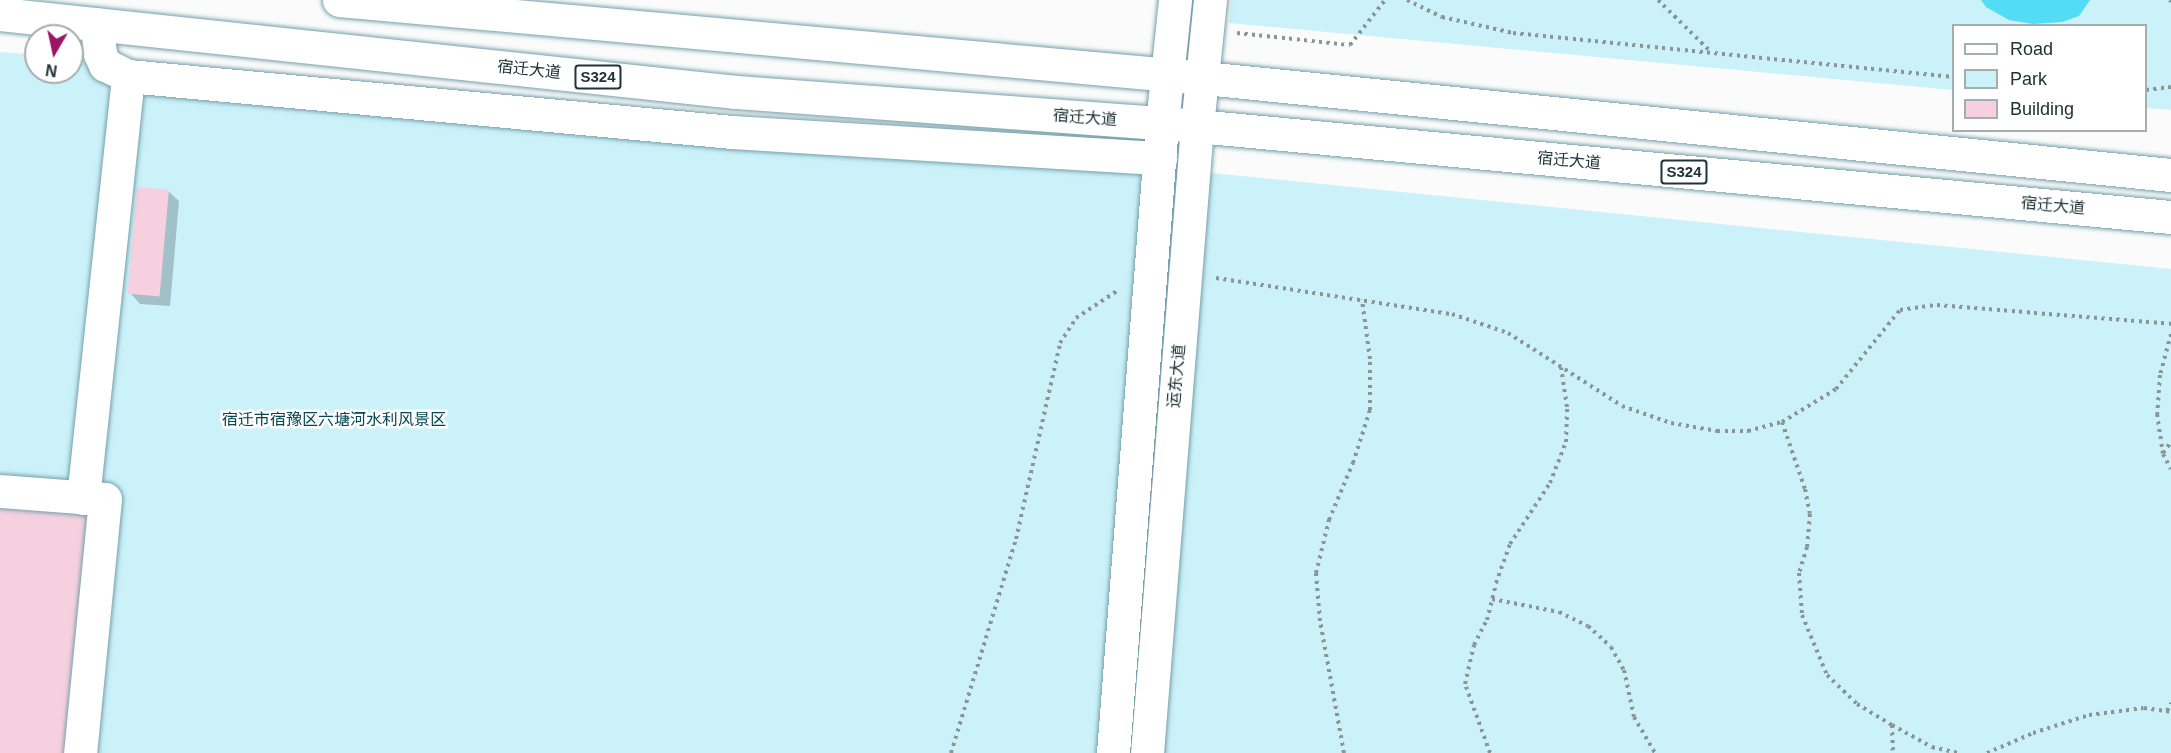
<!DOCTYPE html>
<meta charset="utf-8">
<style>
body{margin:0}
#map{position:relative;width:2171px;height:753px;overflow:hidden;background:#fbfbfb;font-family:Arial,"Noto Sans SC",sans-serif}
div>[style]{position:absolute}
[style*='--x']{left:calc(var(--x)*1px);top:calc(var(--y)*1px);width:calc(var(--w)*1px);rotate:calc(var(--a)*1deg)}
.green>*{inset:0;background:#cbf1f9}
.water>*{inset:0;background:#53ddf5}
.shadow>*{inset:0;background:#0003}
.building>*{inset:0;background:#f7d0e0;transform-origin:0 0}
.path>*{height:4px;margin-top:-2px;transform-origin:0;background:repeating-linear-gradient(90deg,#8b9596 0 3px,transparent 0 7.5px)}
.roads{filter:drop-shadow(0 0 2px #75a1aa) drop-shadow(0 0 2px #75a1aa)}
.minor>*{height:33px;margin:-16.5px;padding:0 16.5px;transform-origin:16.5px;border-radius:16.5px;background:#fff}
.major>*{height:33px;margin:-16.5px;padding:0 16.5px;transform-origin:16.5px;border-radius:16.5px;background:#fff}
span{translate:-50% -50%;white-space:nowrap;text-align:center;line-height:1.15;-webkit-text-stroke:5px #fff;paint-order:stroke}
.shield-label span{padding:2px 4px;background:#fff;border:2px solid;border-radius:4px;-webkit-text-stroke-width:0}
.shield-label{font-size:15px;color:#203336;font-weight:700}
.street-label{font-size:16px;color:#203336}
.park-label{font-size:16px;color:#064650}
.legend{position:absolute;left:1952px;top:24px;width:195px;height:108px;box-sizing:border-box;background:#fff;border:2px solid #a6adaf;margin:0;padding:8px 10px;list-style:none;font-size:18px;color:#203336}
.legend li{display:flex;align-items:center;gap:12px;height:30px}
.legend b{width:30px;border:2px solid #a6adaf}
.north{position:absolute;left:24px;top:24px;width:60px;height:60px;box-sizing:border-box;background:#fff;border:2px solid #a6adaf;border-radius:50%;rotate:189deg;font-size:16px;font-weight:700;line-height:24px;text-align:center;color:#203336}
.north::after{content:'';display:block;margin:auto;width:21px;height:27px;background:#9c1464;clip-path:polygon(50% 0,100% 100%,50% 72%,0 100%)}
</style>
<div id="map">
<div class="green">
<div style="clip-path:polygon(1231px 0,2171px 0,2171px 110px,2146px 108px,2146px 26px,1954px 26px,1953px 90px,1229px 23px)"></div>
<div style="clip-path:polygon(0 52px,36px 55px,36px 72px,72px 72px,72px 59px,2171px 269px,2171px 753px,0 753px)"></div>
</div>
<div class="water">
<div style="clip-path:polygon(1981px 0,2090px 0,2079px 16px,2062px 22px,2033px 24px,2009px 20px,1986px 7px)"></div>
</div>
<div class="shadow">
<div style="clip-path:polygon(168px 191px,179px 201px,170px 306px,140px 304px,130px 293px)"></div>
</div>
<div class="building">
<div style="left:137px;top:187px;width:32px;height:107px;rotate:5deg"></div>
<div style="clip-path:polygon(0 507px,95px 516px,73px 753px,0 753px)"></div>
</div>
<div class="path">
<div style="--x:1407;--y:0;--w:39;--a:26"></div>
<div style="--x:1442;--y:17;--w:73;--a:12.7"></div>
<div style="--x:1513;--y:33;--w:443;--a:5.7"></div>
<div style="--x:1658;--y:0;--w:74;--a:44.5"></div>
<div style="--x:2170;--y:0;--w:2;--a:63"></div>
<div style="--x:1237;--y:33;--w:114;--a:6.1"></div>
<div style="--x:1350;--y:45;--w:57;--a:-52.1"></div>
<div style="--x:2146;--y:90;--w:25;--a:-7"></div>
<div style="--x:1216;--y:278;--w:239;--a:8.7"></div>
<div style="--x:1452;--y:314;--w:59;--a:18.7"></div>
<div style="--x:1508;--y:333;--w:135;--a:32.6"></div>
<div style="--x:1622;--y:406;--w:52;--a:19.1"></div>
<div style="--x:1671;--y:423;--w:47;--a:9.9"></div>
<div style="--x:1717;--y:431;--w:31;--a:0"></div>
<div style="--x:1748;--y:431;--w:35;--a:-15"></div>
<div style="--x:1782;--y:422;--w:63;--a:-31.4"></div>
<div style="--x:1836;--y:389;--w:102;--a:-51"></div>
<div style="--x:1900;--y:310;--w:37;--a:-8"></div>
<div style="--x:1937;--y:305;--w:235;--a:4.6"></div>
<div style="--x:2171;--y:334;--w:42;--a:105"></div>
<div style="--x:2160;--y:375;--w:39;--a:94"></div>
<div style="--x:2157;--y:414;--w:40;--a:81.5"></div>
<div style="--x:2163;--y:454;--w:17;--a:62"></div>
<div style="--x:1782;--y:422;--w:71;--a:71.1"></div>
<div style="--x:1805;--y:489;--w:25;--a:79"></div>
<div style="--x:1810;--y:514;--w:33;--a:95"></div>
<div style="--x:1807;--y:547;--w:27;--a:107"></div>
<div style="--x:1799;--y:573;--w:42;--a:85.9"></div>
<div style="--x:1802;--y:615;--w:65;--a:67.4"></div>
<div style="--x:1827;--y:675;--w:42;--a:44"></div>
<div style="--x:1857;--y:704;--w:41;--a:31"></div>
<div style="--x:1892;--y:725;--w:46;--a:28.8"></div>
<div style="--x:1932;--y:747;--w:28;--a:13"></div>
<div style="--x:2163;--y:453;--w:14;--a:-54"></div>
<div style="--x:1492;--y:599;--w:68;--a:11"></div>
<div style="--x:1559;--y:612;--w:32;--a:26"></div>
<div style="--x:1588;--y:626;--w:31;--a:42"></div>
<div style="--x:1611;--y:647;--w:26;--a:61"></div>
<div style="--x:1624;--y:670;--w:48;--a:78"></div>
<div style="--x:1634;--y:717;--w:42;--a:59.7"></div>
<div style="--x:2167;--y:711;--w:9;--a:-63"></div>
<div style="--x:1892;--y:725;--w:28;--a:88"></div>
<div style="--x:951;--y:753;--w:224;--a:-73.1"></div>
<div style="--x:1016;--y:539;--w:201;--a:-77.3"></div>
<div style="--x:1060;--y:343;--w:30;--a:-57"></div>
<div style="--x:1076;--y:318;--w:49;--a:-33.4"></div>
<div style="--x:1344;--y:753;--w:134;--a:-100.3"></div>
<div style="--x:1320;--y:621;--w:48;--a:-94.8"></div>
<div style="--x:1316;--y:573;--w:55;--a:-76.2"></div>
<div style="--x:1329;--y:520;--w:62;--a:-67.2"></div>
<div style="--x:1353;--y:463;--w:56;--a:-72.2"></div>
<div style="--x:1370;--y:410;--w:51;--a:-90"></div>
<div style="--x:1370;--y:359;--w:60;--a:-97.7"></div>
<div style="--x:1490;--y:753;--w:73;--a:-109.9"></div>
<div style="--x:1465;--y:684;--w:40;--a:-77"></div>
<div style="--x:1474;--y:645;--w:28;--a:-63"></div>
<div style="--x:1487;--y:620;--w:38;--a:-76"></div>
<div style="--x:1496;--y:583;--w:41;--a:-70.3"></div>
<div style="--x:1510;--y:544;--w:73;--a:-56.7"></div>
<div style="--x:1550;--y:483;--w:44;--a:-68.7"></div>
<div style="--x:1566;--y:442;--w:35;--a:-88"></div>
<div style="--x:1567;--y:407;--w:40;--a:-98.5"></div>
<div style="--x:1987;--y:753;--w:50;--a:-23.5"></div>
<div style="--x:2033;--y:733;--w:59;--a:-17.8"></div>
<div style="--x:2089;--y:715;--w:55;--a:-7.3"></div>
<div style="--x:2144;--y:708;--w:27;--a:8"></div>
</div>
<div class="roads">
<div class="minor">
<div style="--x:128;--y:76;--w:607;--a:5.3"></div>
<div style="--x:732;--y:132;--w:429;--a:3.5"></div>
<div style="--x:0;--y:491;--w:105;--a:4.4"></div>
<div style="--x:105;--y:499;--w:255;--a:95.6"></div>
<div style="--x:83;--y:498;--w:424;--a:-83.9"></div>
<div style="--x:128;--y:76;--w:25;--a:-154"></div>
<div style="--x:105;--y:65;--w:12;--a:-114"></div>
<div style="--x:100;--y:54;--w:30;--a:-96"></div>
</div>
<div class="major">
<div style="--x:339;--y:0;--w:869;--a:5.15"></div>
<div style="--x:1204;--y:78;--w:972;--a:5.73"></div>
<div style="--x:0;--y:14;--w:740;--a:6.05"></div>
<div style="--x:736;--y:92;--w:462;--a:4.2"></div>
<div style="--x:1197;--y:126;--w:978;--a:5.34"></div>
<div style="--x:1113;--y:753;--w:631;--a:-85.55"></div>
<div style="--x:1162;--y:124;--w:125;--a:-84"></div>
<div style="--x:1147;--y:753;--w:629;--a:-85.44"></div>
<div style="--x:1197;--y:126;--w:127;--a:-84.1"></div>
</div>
</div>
<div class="shield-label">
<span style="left:598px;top:77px">S324</span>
<span style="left:1684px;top:172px">S324</span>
</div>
<div class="street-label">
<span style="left:529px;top:70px;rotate:6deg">宿迁大道</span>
<span style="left:1085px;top:118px;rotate:4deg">宿迁大道</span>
<span style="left:1569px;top:161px;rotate:5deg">宿迁大道</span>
<span style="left:2053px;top:206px;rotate:5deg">宿迁大道</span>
<span style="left:1177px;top:376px;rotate:-85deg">运东大道</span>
</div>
<div class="park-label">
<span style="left:334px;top:420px">宿迁市宿豫区六塘河水利风景区</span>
</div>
<ul class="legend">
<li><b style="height:8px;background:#fff"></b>Road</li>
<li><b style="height:16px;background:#cbf1f9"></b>Park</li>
<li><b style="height:16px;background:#f7d0e0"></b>Building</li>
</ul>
<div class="north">N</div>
</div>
